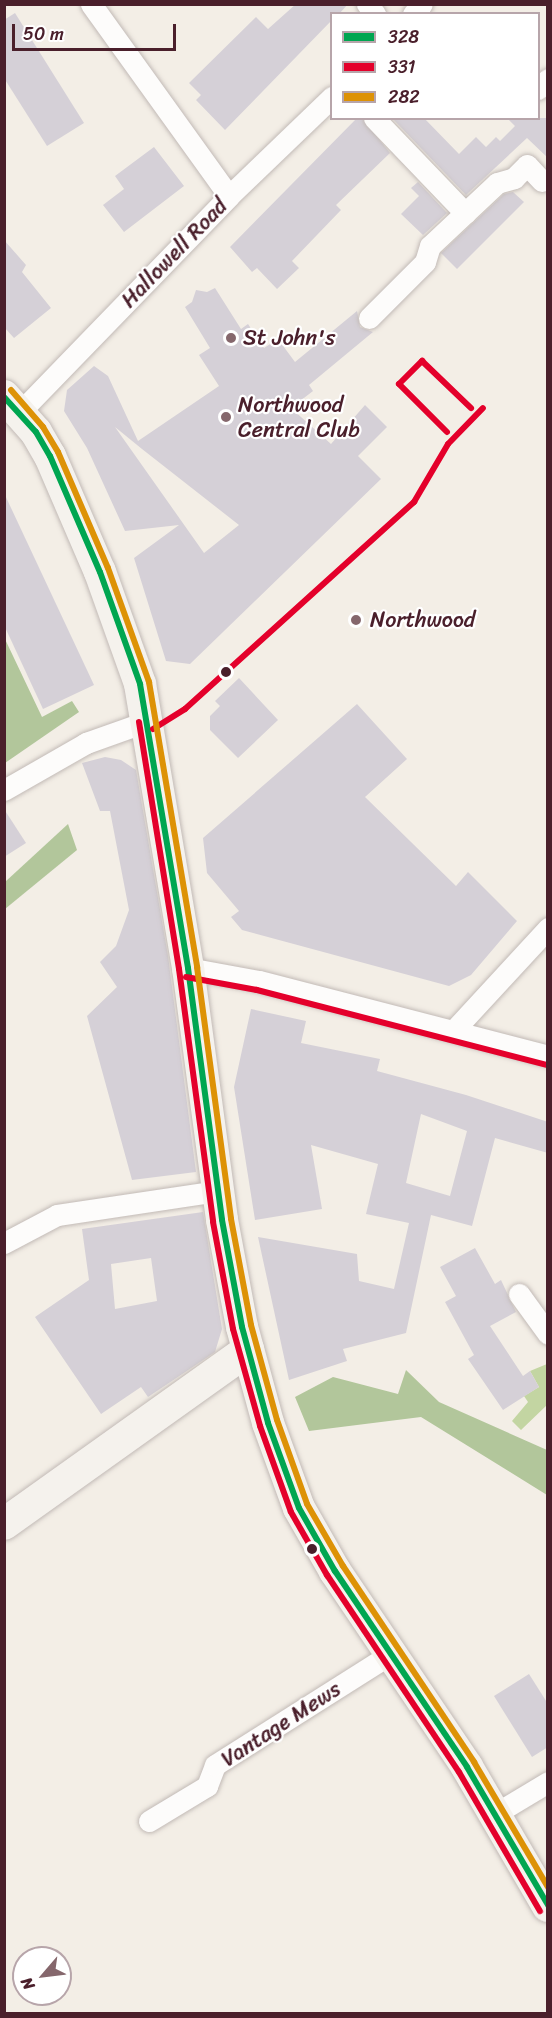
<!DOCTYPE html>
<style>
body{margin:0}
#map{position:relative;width:552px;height:2018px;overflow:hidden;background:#f3eee6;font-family:Sriracha,sans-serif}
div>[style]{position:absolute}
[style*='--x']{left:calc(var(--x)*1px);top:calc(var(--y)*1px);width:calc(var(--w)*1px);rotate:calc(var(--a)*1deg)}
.green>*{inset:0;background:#c3d5a2}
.forest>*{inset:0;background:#b2c69b}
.building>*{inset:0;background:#d5d0d7}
.roads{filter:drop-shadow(0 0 2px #c2bab6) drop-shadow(0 0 2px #c2bab6)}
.street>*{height:21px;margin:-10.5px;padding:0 10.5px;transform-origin:10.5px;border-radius:10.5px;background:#fdfcfb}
.secondary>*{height:32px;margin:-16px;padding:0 16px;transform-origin:16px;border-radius:16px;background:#f5f2ed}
.bus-1>*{height:6px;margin:-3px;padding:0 3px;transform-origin:3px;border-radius:3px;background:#00a651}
.bus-2>*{height:6px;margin:-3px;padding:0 3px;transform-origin:3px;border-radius:3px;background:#e4002b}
.bus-3>*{height:6px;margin:-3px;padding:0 3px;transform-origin:3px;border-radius:3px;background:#dd9206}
.dots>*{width:16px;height:16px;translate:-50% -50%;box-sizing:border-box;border:3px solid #fff;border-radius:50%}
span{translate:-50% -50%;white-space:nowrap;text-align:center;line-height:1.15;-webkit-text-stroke:4.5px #fff;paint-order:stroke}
.street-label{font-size:22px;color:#4a1f2b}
.poi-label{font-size:22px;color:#4a1f2b}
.left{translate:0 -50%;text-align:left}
.frame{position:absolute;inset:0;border:6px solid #4a1f2b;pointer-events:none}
.legend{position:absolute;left:330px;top:12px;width:210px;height:108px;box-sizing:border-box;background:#fff;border:2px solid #b7a5aa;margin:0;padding:8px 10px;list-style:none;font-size:18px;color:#4a1f2b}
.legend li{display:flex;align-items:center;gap:12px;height:30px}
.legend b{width:30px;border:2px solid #b7a5aa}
.north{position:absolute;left:12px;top:1946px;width:60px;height:60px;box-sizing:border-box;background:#fff;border:2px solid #b7a5aa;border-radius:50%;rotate:242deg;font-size:16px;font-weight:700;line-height:24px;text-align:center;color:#4a1f2b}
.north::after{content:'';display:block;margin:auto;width:21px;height:27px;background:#85676c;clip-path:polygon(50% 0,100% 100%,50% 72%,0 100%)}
.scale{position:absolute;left:12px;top:24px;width:164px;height:27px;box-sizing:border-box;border:3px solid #4a1f2b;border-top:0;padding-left:8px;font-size:18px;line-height:21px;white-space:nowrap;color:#4a1f2b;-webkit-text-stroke:4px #fff;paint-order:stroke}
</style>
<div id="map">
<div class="green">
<div style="clip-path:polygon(547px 1364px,547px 1405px,521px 1430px,512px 1421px,528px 1402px,524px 1396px,539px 1387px,530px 1371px)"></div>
</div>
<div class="forest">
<div style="clip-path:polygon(4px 637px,42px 717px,72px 701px,79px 712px,5px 763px)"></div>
<div style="clip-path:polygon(68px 824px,77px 850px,5px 909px,5px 882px)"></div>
<div style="clip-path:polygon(406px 1370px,439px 1402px,547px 1450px,547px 1495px,421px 1417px,309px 1431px,295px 1397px,333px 1377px,398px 1394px)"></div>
</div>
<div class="building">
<div style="clip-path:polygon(296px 4px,348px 4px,339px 14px,332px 14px,332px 20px,225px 130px,196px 100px,201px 95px,189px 83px,256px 17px,268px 29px)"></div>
<div style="clip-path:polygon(15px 13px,84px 123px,47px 146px,4px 78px,4px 20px)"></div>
<div style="clip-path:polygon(357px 118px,362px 118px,390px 153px,336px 205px,341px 210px,292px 261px,299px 268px,277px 289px,257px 268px,252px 272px,230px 247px)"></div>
<div style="clip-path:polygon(392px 118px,424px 118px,459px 154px,476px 137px,486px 147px,496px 137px,500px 141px,515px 126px,507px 118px,548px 118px,548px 158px,527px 138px,466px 195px)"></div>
<div style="clip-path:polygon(154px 147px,184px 186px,124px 232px,103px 205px,124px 189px,115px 176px)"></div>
<div style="clip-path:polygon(418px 182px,447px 213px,423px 235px,401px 214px,419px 196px,411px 188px)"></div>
<div style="clip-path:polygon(513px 192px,524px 202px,457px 269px,441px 253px,504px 194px)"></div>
<div style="clip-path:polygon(4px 240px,26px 265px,22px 272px,51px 308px,14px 338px,4px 327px)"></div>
<div style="clip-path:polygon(evenodd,215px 288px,241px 329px,248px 324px,264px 348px,278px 339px,295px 362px,357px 311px,360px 327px,373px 332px,309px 385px,313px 391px,291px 408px,331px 444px,365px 405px,387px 427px,358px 456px,381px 479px,190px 664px,166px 661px,134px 558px,179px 525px,125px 531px,87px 448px,64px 411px,67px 390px,94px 366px,108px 376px,138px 441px,219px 386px,199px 355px,210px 348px,185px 307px,192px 302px,196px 290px,207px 292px,215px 288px,115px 427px,142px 449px,239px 525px,204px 553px,115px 427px)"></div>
<div style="clip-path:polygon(4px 493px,94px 685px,43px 709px,4px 625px)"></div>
<div style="clip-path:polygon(239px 678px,278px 720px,238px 758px,210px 730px,210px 716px,220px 706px,215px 701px)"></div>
<div style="clip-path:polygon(357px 704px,407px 759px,365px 797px,456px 886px,468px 872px,517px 921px,471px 975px,449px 986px,242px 930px,231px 917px,239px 911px,207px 873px,203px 838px)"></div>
<div style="clip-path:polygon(105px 757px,121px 760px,136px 770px,168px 956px,196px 1172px,132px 1180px,87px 1016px,117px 987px,100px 962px,116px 946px,129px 910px,110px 811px,100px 811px,82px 763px)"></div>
<div style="clip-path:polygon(4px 809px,26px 843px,4px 857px)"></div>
<div style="clip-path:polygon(evenodd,251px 1009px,306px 1021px,301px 1043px,380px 1059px,377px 1071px,466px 1095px,548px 1122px,548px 1153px,495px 1138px,472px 1226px,431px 1215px,406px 1333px,343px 1349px,347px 1361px,289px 1380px,258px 1237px,357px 1254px,359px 1281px,394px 1289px,409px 1223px,366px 1214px,378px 1164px,311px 1145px,322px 1209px,255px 1220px,234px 1087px,251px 1009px,421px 1114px,467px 1131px,450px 1196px,406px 1183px,421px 1114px)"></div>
<div style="clip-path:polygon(evenodd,203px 1212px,222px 1329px,215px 1352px,148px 1397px,141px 1387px,101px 1414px,35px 1317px,89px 1280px,82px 1229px,203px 1212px,151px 1258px,157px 1301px,115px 1309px,111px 1264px,151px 1258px)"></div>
<div style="clip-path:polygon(475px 1248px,495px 1284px,501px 1280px,516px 1312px,490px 1326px,523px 1376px,530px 1371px,539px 1387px,503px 1410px,468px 1359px,474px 1355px,445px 1302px,456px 1296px,440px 1267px)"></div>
<div style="clip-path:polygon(529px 1674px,548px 1704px,548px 1747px,532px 1757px,494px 1696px)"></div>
</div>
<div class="roads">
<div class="street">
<div style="--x:91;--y:4;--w:236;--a:54.3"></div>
<div style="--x:367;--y:4;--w:13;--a:51"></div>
<div style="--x:413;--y:14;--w:13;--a:-48"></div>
<div style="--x:538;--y:89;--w:14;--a:-45"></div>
<div style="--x:374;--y:118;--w:132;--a:46.2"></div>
<div style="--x:369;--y:318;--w:79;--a:-45"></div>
<div style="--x:425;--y:262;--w:17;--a:-73"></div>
<div style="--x:430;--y:246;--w:92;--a:-43.2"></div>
<div style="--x:497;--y:183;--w:18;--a:-16"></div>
<div style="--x:514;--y:178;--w:18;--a:-45"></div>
<div style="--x:527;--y:165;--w:22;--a:47"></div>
<div style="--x:19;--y:413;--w:302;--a:-45.9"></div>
<div style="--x:229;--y:196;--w:143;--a:-43.9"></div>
<div style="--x:4;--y:790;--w:95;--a:-29.8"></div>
<div style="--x:86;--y:743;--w:66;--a:-19.5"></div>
<div style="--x:188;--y:968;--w:72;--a:10.4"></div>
<div style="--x:259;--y:981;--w:299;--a:14.5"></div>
<div style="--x:454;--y:1030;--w:139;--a:-47.3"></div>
<div style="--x:4;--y:1243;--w:60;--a:-27.8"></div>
<div style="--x:57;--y:1215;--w:163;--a:-8.5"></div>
<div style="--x:519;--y:1294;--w:49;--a:54.1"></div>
<div style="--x:493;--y:1815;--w:64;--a:-31"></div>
<div style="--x:149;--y:1821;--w:68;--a:-31.1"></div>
<div style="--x:207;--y:1786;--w:22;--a:-69"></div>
<div style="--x:215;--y:1765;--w:209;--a:-32.3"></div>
</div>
<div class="secondary">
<div style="--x:4;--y:396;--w:48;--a:48.4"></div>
<div style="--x:36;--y:432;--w:28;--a:60"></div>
<div style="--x:50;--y:456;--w:126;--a:66.7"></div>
<div style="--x:100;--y:572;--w:119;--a:70.3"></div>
<div style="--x:140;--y:684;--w:288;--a:80.4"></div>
<div style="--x:188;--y:968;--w:254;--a:82.3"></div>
<div style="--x:222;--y:1220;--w:109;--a:79.4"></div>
<div style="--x:242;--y:1327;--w:99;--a:74.8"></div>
<div style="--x:268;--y:1423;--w:90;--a:70"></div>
<div style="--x:299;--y:1508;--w:73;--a:60.3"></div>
<div style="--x:335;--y:1571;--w:236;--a:56"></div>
<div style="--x:467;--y:1767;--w:161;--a:59.8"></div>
<div style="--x:4;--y:1524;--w:300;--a:-35.5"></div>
</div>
</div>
<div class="bus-1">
<div style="--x:4;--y:397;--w:47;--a:47.6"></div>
<div style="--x:36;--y:432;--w:28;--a:60"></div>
<div style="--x:50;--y:456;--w:126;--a:66.7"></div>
<div style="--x:100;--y:572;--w:119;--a:70.3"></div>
<div style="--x:140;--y:684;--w:288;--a:80.4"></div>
<div style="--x:188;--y:968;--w:254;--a:82.3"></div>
<div style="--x:222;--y:1220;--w:109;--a:79.4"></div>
<div style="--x:242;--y:1327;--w:99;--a:74.8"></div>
<div style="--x:268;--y:1423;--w:90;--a:70"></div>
<div style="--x:299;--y:1508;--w:73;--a:60.3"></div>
<div style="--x:335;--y:1571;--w:236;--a:56"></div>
<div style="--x:467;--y:1767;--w:160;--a:59.6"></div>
</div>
<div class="bus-2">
<div style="--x:447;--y:432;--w:68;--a:-135"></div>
<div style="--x:399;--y:384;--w:33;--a:-45"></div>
<div style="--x:422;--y:361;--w:68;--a:43.8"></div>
<div style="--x:139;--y:722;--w:250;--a:80.8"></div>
<div style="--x:179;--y:969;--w:255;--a:82.3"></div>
<div style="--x:213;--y:1222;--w:109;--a:79.4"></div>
<div style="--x:233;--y:1329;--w:101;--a:74.4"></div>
<div style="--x:260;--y:1426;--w:91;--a:70.2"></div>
<div style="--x:291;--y:1512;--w:73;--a:60.3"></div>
<div style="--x:327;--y:1575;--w:237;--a:56.2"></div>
<div style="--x:459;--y:1772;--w:161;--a:59.8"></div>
<div style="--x:153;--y:729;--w:38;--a:-32"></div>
<div style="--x:185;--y:709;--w:309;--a:-42.1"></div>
<div style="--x:414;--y:502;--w:67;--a:-59.6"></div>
<div style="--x:448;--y:444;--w:50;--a:-45.8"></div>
<div style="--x:186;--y:977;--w:72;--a:10.4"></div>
<div style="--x:257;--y:990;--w:299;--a:14.5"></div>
</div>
<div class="bus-3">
<div style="--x:11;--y:390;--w:49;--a:49.1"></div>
<div style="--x:43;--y:427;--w:29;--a:59"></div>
<div style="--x:58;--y:452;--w:126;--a:66.7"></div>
<div style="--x:108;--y:568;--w:121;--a:70.2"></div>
<div style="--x:149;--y:682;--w:289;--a:80.4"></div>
<div style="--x:197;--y:967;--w:254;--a:82.3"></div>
<div style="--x:231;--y:1219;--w:108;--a:79.3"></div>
<div style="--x:251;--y:1325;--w:98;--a:74.7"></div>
<div style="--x:277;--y:1420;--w:89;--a:70.3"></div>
<div style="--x:307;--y:1504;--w:72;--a:59.9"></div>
<div style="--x:343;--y:1566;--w:236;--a:56.2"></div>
<div style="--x:474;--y:1762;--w:145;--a:59.4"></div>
</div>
<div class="dots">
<div style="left:231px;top:338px;background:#85676c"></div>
<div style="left:226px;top:417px;background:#85676c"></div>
<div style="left:356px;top:620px;background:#85676c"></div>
<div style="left:226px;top:672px;background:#4a1f2b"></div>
<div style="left:312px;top:1549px;background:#4a1f2b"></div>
</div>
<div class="street-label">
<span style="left:174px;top:253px;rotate:-46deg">Hallowell Road</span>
<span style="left:281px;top:1724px;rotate:-33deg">Vantage Mews</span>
</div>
<div class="poi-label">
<span class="left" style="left:243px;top:338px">St John's</span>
<span class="left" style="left:238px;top:417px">Northwood<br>Central Club</span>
<span class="left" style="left:370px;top:620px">Northwood</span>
</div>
<div class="frame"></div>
<ul class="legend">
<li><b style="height:8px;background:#00a651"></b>328</li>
<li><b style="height:8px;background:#e4002b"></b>331</li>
<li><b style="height:8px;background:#dd9206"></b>282</li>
</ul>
<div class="north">N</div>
<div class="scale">50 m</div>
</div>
